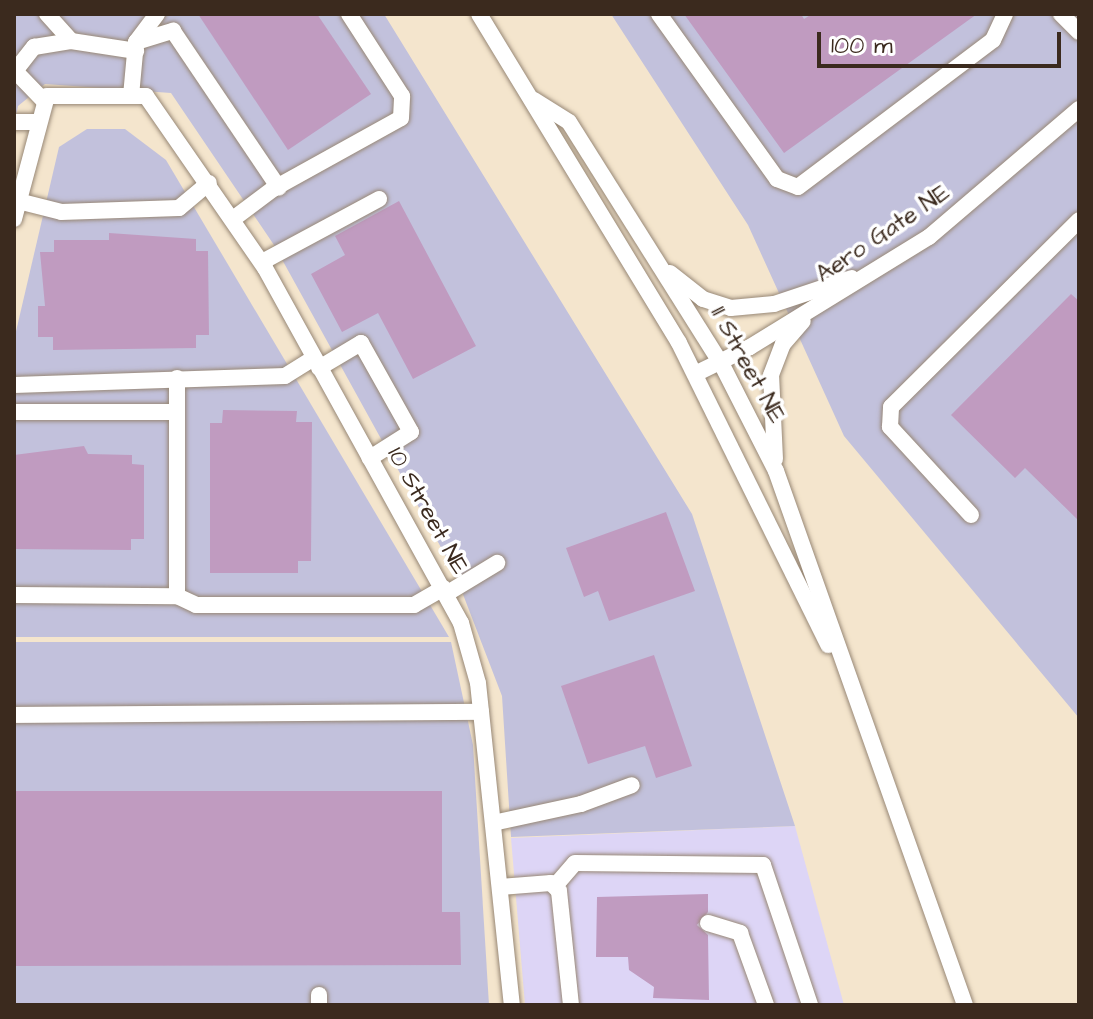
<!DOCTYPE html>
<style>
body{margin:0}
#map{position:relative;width:1093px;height:1019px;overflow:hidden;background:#f4e5cd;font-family:"Architects Daughter",sans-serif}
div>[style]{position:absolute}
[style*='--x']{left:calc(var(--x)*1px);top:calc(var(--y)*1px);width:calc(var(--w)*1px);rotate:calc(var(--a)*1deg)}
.built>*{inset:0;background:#ddd5f6}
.industrial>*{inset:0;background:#c2c1dc}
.building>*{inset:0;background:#c09bc0}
.path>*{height:3px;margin-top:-1.5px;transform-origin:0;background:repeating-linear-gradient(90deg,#988876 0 2px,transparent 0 8px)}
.roads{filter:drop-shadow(0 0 2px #988876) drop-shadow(0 0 2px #988876)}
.minor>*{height:16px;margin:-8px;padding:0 8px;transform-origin:8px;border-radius:8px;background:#fff}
span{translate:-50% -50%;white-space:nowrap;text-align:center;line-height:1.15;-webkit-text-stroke:7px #fff;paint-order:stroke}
.street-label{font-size:24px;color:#3b2a1e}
.frame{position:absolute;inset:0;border:16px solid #3b2a1e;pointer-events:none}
.scale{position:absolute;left:817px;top:32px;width:244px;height:36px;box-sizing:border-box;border:4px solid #3b2a1e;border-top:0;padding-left:10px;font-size:24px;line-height:28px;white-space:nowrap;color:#3b2a1e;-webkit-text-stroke:6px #fff;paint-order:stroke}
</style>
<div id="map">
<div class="built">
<div style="clip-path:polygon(795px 826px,844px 1005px,525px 1005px,511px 838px)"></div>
</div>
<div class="industrial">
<div style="clip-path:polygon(14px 14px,384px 14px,692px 514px,795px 826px,511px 837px,502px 696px,454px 571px,274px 245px,171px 93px,45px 84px,18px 106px,14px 126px)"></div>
<div style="clip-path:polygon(611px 14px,1079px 14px,1079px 718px,844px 436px,748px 225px)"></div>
<div style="clip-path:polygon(87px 129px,125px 129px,166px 160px,449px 637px,14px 637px,14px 340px,59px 147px)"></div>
<div style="clip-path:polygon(14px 642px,451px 642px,473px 745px,489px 1005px,14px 1005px)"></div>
</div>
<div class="building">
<div style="clip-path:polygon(198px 14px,317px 14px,371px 94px,288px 150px)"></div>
<div style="clip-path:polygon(684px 14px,801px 14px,804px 19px,812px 14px,977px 14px,784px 153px)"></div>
<div style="clip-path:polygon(399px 201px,476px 346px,413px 379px,378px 313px,342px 332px,311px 274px,345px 255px,335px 236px)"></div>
<div style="clip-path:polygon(109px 233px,196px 239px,196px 251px,208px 251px,209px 335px,196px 335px,196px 348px,53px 350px,53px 337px,38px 337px,38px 306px,45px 306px,40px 252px,54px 252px,54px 240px,109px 240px)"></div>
<div style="clip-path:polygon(1071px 294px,1079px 301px,1079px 521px,1025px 468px,1015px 478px,951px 415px)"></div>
<div style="clip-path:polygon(223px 410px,297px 411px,296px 422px,312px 422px,311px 561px,298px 561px,298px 573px,210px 573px,210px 423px,222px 423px)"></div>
<div style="clip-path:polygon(84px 446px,88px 454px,132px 455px,132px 464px,144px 465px,144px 539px,131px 539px,131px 550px,14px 549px,14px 455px)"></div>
<div style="clip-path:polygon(666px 512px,695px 591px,609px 621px,598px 591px,584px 597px,566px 548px)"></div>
<div style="clip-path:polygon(654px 655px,692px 766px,656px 778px,645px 746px,588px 764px,561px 686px)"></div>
<div style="clip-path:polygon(14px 791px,442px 791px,442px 912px,460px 912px,461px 965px,14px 966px)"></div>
<div style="clip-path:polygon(708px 894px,708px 912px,697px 925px,708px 935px,709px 1000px,653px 998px,654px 987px,629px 970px,628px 957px,596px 957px,597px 897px)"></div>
</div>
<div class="path">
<div style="--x:727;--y:327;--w:9;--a:63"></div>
<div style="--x:748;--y:372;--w:13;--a:61"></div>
</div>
<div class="roads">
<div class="minor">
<div style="--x:47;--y:14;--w:36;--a:48"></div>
<div style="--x:71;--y:41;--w:66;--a:8.7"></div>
<div style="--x:479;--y:14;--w:385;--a:58.7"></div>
<div style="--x:679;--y:343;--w:337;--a:63.7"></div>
<div style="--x:659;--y:14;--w:203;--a:54.4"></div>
<div style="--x:777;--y:179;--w:22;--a:21"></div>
<div style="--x:798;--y:187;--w:244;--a:-37"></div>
<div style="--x:993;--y:40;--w:29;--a:-65"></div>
<div style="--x:1061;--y:14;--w:25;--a:45"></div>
<div style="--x:136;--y:42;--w:35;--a:-53"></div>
<div style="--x:131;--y:96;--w:54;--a:-84.7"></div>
<div style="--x:136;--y:42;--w:39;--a:-17"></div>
<div style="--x:173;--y:31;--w:189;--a:56"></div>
<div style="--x:534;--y:100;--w:41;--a:32.2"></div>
<div style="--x:569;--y:122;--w:285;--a:57.8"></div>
<div style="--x:721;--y:363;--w:121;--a:63"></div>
<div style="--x:776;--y:471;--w:566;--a:70.51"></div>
<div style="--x:44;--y:101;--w:42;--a:-134"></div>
<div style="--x:15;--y:71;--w:31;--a:-52"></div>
<div style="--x:34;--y:47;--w:37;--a:-9"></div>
<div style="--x:14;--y:122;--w:22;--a:0"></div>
<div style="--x:18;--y:201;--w:44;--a:14.3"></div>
<div style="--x:61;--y:212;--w:118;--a:-1.9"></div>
<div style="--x:179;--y:208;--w:39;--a:-40"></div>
<div style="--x:14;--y:219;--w:127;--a:-75"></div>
<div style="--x:47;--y:96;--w:99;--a:0"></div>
<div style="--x:146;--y:96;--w:209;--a:55.3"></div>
<div style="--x:265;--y:268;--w:406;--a:61.1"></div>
<div style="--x:461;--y:623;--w:62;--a:74.2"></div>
<div style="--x:478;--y:683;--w:324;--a:84"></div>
<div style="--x:233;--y:219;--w:50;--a:-36.9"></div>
<div style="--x:273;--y:189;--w:146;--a:-29"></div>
<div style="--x:401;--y:118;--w:22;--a:-87"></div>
<div style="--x:402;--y:96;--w:98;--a:-122.9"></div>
<div style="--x:262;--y:262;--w:133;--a:-28.3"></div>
<div style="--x:670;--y:273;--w:42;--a:38.2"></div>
<div style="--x:703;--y:299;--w:29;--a:18"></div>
<div style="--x:731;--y:308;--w:43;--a:-5.3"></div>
<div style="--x:774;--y:304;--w:82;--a:-18.4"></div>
<div style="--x:319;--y:368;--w:49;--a:-30.8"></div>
<div style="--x:361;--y:343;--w:102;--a:60.7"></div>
<div style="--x:411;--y:432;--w:49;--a:147.6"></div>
<div style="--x:695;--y:374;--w:61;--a:-26.1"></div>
<div style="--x:750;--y:347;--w:210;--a:-31.6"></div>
<div style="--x:929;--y:237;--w:197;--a:-40.5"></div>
<div style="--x:177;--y:378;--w:218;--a:90"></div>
<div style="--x:14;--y:385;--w:271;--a:-1.9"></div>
<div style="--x:285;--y:376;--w:34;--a:-32"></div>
<div style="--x:14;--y:412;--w:163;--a:0"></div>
<div style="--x:775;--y:459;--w:84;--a:-92.7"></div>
<div style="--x:771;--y:375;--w:33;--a:-69"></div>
<div style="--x:783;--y:344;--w:30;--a:-49"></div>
<div style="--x:971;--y:515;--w:120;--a:-132.6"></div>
<div style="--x:890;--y:427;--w:20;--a:-87"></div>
<div style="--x:891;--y:407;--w:265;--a:-44.8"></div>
<div style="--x:446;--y:594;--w:60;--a:-31.3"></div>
<div style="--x:14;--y:595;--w:163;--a:0.4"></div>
<div style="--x:177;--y:596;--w:21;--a:25"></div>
<div style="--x:196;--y:605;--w:218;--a:0"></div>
<div style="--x:414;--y:605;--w:34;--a:-30"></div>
<div style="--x:14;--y:715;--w:467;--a:-0.4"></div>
<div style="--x:493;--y:823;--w:90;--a:-12.2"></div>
<div style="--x:581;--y:804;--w:54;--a:-20.4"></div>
<div style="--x:555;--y:886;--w:30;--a:-49"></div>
<div style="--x:575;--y:863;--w:188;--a:0.6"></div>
<div style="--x:763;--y:865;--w:148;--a:71.4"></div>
<div style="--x:500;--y:887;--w:51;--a:-4.5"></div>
<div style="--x:551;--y:883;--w:11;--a:45"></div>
<div style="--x:559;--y:891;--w:115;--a:84"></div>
<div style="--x:708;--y:923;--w:34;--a:17"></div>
<div style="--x:740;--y:933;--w:77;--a:70.1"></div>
<div style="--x:319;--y:995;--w:10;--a:90"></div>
</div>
</div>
<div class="street-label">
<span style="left:883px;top:234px;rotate:-34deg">Aero Gate NE</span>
<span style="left:747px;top:365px;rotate:61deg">11 Street NE</span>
<span style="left:427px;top:511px;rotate:61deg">10 Street NE</span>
</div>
<div class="frame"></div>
<div class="scale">100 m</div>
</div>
